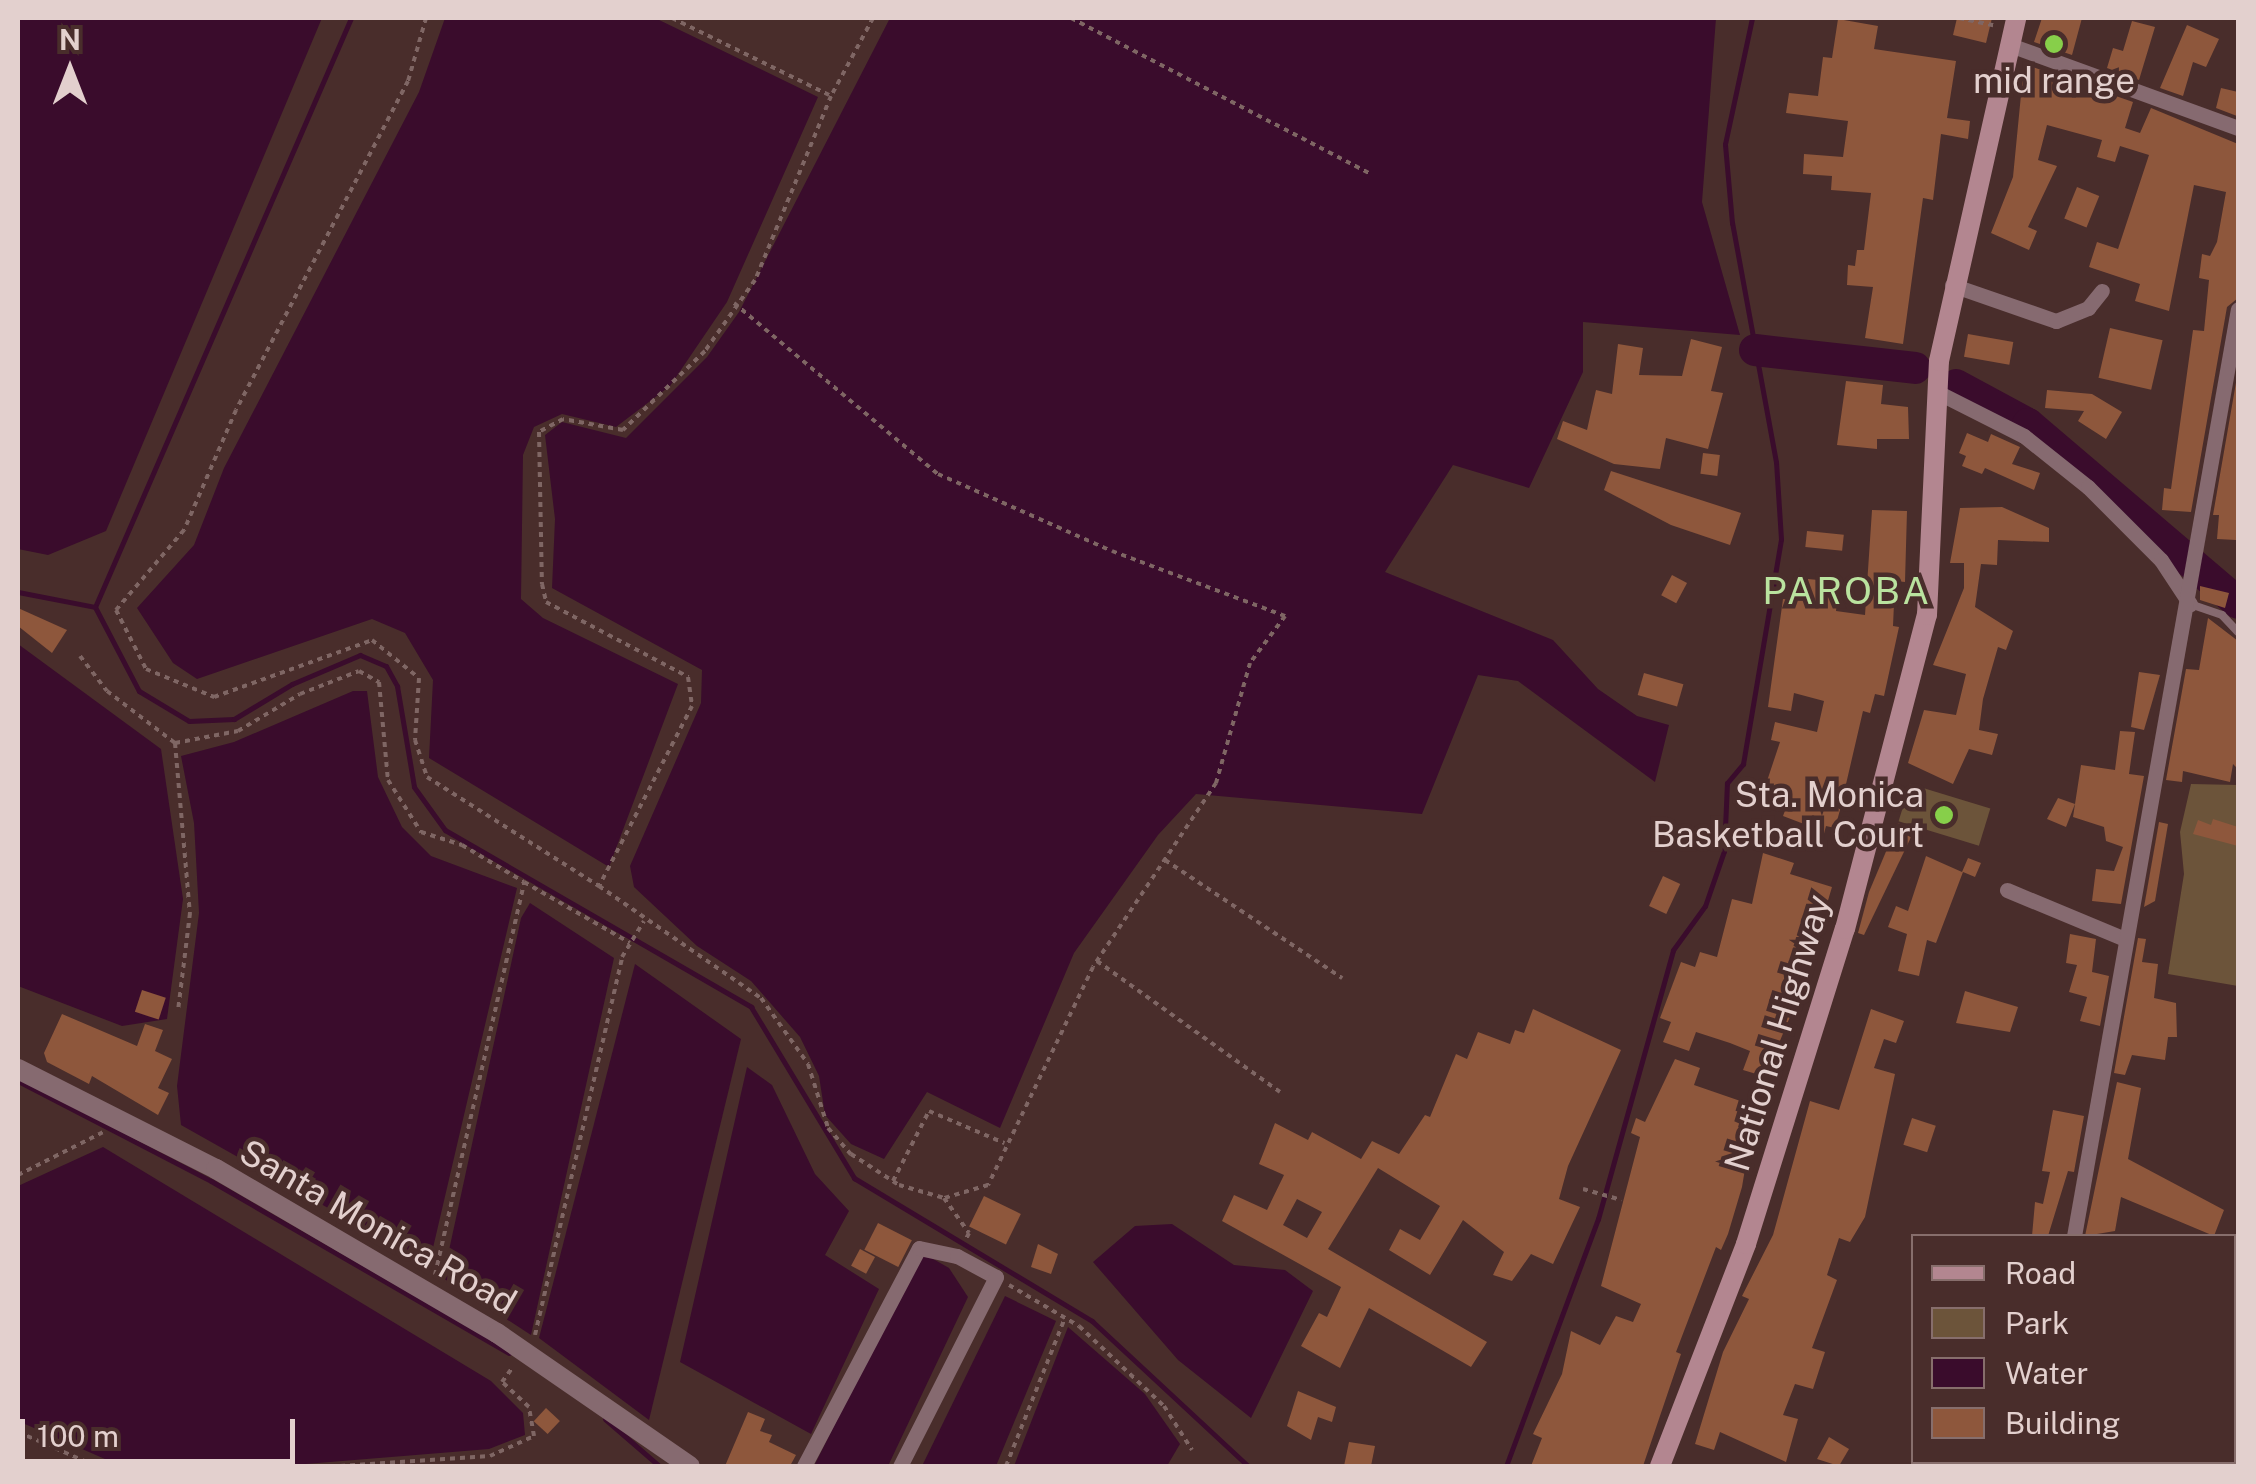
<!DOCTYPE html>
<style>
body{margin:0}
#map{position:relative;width:2256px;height:1484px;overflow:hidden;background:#492d2b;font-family:"Public Sans",sans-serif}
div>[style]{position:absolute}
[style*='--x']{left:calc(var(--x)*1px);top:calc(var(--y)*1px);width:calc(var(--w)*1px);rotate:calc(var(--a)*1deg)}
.green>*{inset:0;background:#6c543a;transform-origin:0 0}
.water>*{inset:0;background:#3a0c2c}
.stream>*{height:5px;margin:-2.5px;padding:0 2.5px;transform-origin:2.5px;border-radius:2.5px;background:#3a0c2c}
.river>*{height:32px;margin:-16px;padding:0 16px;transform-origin:16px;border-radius:16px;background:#3a0c2c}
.building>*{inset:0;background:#8e573c;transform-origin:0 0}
.path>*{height:4px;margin-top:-2px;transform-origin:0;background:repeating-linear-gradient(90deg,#7f6664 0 5px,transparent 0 10px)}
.service>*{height:8px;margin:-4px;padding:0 4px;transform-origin:4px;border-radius:4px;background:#866a70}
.minor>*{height:15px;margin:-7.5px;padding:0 7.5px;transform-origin:7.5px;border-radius:7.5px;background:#866a70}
.tertiary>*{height:20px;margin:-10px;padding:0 10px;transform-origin:10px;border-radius:10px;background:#866a70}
.secondary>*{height:20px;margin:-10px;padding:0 10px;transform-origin:10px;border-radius:10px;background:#b38690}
.dots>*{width:28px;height:28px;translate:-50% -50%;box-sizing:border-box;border:5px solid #492d2b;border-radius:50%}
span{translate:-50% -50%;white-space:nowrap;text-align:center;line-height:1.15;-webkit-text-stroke:9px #492d2b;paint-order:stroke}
.poi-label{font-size:35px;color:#e3d0ce}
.right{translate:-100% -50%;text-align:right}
.street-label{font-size:35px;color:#e3d0ce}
.neighbourhood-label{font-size:38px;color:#bae39f;letter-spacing:2.5px}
.frame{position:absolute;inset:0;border:20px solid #e3d0ce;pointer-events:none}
.legend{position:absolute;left:1911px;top:1234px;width:325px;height:230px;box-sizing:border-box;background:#492d2b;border:2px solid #876e6c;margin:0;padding:12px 18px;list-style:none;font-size:30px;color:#e3d0ce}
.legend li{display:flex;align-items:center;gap:20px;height:50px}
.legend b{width:50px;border:2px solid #876e6c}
.north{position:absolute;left:20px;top:20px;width:100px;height:100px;-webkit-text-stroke:8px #492d2b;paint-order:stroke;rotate:0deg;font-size:28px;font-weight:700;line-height:40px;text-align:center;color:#e3d0ce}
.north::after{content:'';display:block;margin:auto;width:35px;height:45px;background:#e3d0ce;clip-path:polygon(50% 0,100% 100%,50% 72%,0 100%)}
.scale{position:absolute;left:20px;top:1419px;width:275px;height:45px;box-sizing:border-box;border:5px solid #e3d0ce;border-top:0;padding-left:12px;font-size:30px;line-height:35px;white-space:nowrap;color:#e3d0ce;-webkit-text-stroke:8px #492d2b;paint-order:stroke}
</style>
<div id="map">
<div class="green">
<div style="left:1910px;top:784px;width:84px;height:39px;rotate:17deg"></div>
<div style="clip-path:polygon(2191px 784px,2238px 785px,2238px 986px,2168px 974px,2184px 874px,2180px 832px)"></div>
</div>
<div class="water">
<div style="clip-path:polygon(18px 18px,322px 18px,106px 531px,48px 555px,18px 549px)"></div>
<div style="clip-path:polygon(445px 18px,655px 18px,818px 97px,727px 302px,670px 386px,616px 427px,562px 414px,534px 427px,523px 455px,521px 599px,543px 618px,678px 684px,609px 867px,429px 758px,433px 680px,405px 633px,372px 619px,197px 679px,173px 663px,137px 608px,194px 545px,224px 468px,419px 92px)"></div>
<div style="clip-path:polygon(890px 18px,1716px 18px,1702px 202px,1740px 335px,1583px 322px,1583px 372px,1529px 488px,1453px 465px,1385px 572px,1553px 640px,1598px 689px,1637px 716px,1669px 725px,1655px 782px,1518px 681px,1478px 675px,1422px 814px,1196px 794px,1158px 835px,1074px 953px,1000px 1128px,927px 1092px,884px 1159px,851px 1144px,825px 1115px,819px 1076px,800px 1037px,751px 981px,697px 946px,634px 887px,630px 866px,701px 703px,702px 670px,552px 588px,555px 519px,545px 435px,562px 422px,626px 438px,707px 357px,739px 312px)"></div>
<div style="clip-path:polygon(18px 644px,161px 749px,183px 899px,167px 1019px,122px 1026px,18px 986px)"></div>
<div style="clip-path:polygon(353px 691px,367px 691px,378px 777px,402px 827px,431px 856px,517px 888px,429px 1265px,181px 1125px,177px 1086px,199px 913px,194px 823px,181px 756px,234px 742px)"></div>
<div style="clip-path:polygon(530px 903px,614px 958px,531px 1335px,443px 1278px,521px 918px)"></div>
<div style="clip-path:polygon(635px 964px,741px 1039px,649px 1420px,539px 1338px)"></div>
<div style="clip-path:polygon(747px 1067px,772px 1085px,815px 1174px,849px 1211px,825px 1255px,879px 1289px,811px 1434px,680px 1362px)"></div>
<div style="clip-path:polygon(103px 1147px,491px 1381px,523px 1413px,525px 1435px,489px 1449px,281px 1466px,121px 1466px,18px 1421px,18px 1186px)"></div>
<div style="clip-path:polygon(1172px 1224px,1234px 1265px,1285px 1270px,1313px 1291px,1251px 1418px,1178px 1360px,1093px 1262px,1135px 1226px)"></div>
<div style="clip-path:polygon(921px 1252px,949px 1268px,968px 1297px,888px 1466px,814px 1466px)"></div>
<div style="clip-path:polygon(1005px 1296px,1056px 1321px,996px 1466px,922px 1466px)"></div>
<div style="clip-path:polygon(1068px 1327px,1145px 1394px,1180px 1444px,1167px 1466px,1014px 1466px)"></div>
</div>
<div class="stream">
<div style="--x:351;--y:18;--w:642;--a:113.49"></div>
<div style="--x:95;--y:607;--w:95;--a:62.4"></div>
<div style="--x:139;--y:691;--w:58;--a:31"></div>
<div style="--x:189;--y:721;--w:45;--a:-2.5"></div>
<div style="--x:234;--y:719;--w:68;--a:-31.1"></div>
<div style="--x:292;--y:684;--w:74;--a:-23.1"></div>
<div style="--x:360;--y:655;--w:28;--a:23"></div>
<div style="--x:386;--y:666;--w:23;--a:61"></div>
<div style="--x:397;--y:686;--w:102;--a:80.4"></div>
<div style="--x:414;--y:787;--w:53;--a:54.2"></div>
<div style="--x:445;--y:830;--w:354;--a:30"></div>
<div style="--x:751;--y:1007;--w:200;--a:58.9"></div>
<div style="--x:854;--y:1178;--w:278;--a:31"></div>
<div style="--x:1092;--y:1321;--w:213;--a:42.9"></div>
<div style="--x:18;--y:592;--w:78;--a:11"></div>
<div style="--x:18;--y:1081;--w:217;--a:27.4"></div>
<div style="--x:211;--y:1181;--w:344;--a:30"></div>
<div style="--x:605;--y:1419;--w:72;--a:41"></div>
<div style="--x:1506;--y:1466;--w:264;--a:-69.6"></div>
<div style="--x:1598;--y:1219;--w:279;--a:-74.4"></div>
<div style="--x:1673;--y:950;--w:54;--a:-54"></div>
<div style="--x:1705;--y:906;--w:58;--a:-70.9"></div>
<div style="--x:1724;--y:851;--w:68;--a:-87.5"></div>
<div style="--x:1727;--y:783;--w:25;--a:-50"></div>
<div style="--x:1743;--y:764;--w:228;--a:-80.4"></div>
<div style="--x:1781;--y:539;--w:77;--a:-93.7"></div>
<div style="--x:1776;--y:462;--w:243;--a:-100.4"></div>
<div style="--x:1732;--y:223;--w:79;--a:-95.1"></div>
<div style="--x:1725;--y:144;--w:129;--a:-77.9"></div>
</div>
<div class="river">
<div style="--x:1755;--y:350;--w:161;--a:6.4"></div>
<div style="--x:1956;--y:385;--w:82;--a:28.4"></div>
<div style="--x:2028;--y:424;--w:276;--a:40.4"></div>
</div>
<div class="building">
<div style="clip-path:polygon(1957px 18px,1992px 18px,1986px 43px,1953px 35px)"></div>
<div style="clip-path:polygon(2042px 18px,2082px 18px,2072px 55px,2034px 42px)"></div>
<div style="clip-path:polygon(1838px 19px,1878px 26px,1874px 49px,1956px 61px,1947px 118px,1970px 121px,1968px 139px,1941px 134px,1933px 200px,1923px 198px,1903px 344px,1865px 338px,1873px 287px,1847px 285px,1848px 265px,1855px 266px,1857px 250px,1864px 250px,1871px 193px,1831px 190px,1832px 176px,1803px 174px,1804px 154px,1843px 157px,1848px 121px,1786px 113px,1789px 93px,1818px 96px,1823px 57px,1832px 58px)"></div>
<div style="clip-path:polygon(2132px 21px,2155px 27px,2139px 80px,2107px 68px,2113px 48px,2123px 51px)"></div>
<div style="clip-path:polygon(2187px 25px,2219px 39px,2206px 67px,2193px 62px,2183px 96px,2160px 88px)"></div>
<div style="clip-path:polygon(2024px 64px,2133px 102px,2125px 128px,2140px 133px,2151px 108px,2238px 144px,2238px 298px,2227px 307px,2191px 512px,2162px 510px,2164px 488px,2171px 489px,2193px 330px,2204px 331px,2209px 280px,2199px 278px,2202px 254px,2210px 256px,2217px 242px,2226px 192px,2194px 185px,2169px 311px,2135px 301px,2140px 284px,2089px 267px,2097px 242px,2118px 249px,2149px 155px,2120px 146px,2115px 162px,2097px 157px,2102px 140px,2047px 125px,2038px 160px,2057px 166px,2028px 227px,2037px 231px,2029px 250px,1991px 233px,2013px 177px)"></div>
<div style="clip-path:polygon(2221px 88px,2238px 92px,2237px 116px,2216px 108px)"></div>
<div style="left:2077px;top:187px;width:24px;height:34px;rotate:22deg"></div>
<div style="left:2110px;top:328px;width:54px;height:51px;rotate:13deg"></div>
<div style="left:1968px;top:334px;width:46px;height:23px;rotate:10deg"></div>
<div style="clip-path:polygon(1691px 339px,1722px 347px,1711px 391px,1723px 393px,1708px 449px,1666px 438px,1660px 469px,1614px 464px,1557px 439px,1563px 421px,1587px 430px,1596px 390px,1612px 394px,1618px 344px,1643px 348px,1639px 375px,1682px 376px)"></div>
<div style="clip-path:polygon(2238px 371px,2236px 540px,2217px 539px,2219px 515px,2213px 515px)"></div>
<div style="clip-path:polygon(1846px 381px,1883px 385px,1881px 404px,1908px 407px,1909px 439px,1877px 439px,1877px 449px,1837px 445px)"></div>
<div style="clip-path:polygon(2047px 390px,2092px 394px,2122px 412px,2106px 439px,2078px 421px,2084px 411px,2045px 408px)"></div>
<div style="clip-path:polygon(1967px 433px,1988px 442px,1991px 434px,2020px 447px,2012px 464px,2040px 473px,2034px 490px,1985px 468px,1982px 474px,1962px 466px,1966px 456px,1959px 453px)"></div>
<div style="left:1703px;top:453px;width:17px;height:21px;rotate:7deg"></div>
<div style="clip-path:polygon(1611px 471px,1741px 513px,1730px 545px,1671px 525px,1604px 490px)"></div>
<div style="clip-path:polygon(2002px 507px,2049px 528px,2049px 542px,1998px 540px,1997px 565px,1981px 564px,1975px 607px,2013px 631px,2006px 650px,1998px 647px,1983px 699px,1979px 730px,1998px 734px,1992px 755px,1969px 749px,1953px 784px,1908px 763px,1924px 710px,1956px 715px,1966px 674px,1933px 665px,1964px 588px,1964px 563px,1950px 563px,1960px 508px)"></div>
<div style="clip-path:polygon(1872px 510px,1907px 511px,1905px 582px,1895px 581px,1893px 626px,1899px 627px,1884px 696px,1875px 694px,1870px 713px,1863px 711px,1840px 810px,1835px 828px,1826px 826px,1821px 845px,1800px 839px,1804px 824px,1783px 816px,1786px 808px,1761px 799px,1780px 742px,1771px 740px,1775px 722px,1817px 732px,1824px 701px,1794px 693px,1791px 711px,1768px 707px,1783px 599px,1806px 601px,1808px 579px,1839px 582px,1836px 611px,1865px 615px)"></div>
<div style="left:1807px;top:531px;width:37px;height:16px;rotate:6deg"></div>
<div style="left:1672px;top:575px;width:17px;height:23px;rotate:28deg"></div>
<div style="clip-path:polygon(2200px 586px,2229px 593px,2225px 608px,2200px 600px)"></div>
<div style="clip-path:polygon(18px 608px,67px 630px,52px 653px,18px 626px)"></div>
<div style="clip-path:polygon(2208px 618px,2238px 641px,2238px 769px,2233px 764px,2230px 782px,2183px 771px,2182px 782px,2166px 780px,2186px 669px,2199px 670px)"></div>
<div style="clip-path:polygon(2139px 672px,2160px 675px,2144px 730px,2131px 727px)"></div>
<div style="left:1644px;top:673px;width:41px;height:23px;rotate:16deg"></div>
<div style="clip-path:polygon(2120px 731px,2135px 732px,2129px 774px,2144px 776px,2121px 904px,2092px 901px,2096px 869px,2114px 871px,2123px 847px,2106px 841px,2104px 827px,2073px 817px,2081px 765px,2115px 770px)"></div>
<div style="clip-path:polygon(2058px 798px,2075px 804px,2066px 827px,2047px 819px)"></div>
<div style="clip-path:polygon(2213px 819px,2238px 827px,2238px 846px,2193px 834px,2198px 820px,2211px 825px)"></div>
<div style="clip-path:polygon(2159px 822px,2168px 824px,2155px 901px,2144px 907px)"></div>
<div style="clip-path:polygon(1898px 823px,1914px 831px,1864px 935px,1858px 933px,1869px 892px)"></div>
<div style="clip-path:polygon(1763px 853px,1794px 863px,1790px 874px,1832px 887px,1821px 924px,1809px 920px,1801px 950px,1807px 951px,1787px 1003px,1795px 1005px,1771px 1062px,1778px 1064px,1773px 1079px,1743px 1070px,1750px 1051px,1730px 1043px,1696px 1032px,1689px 1051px,1663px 1042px,1671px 1022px,1660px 1018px,1681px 962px,1695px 967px,1700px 952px,1717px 957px,1732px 899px,1752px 904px)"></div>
<div style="clip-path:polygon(1926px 856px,1962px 872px,1968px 858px,1981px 863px,1975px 877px,1963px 872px,1936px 943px,1927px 940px,1919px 976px,1898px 971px,1907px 934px,1888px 927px,1896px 906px,1908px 911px)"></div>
<div style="left:1663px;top:876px;width:19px;height:33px;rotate:25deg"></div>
<div style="clip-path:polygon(2070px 934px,2096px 939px,2092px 972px,2109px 976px,2100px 1026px,2080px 1021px,2087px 997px,2069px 992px,2077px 965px,2066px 963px)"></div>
<div style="clip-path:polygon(2138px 938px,2146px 939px,2142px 962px,2158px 964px,2154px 998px,2176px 1003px,2177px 1037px,2168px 1037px,2165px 1060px,2132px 1055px,2125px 1075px,2114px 1073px)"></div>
<div style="left:142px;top:990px;width:25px;height:23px;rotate:18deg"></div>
<div style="clip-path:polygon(1965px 991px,2018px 1007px,2010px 1032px,1956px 1023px)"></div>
<div style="clip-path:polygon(evenodd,1533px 1009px,1621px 1050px,1568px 1166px,1559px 1199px,1580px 1207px,1553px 1264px,1531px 1254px,1512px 1281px,1493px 1275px,1504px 1252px,1463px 1220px,1430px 1275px,1389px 1250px,1400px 1229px,1420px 1240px,1440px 1206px,1378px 1168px,1328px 1249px,1487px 1342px,1471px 1367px,1369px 1308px,1340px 1368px,1301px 1346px,1319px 1313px,1327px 1317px,1341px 1287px,1222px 1221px,1234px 1195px,1267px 1210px,1284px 1175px,1259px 1164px,1275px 1123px,1308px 1140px,1312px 1132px,1361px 1159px,1372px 1141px,1399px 1154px,1425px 1115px,1430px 1117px,1456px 1054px,1467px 1059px,1478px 1032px,1510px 1044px,1515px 1030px,1524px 1033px,1533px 1009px,1297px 1199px,1322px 1212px,1307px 1238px,1283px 1225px,1297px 1199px)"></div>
<div style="clip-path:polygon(1871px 1009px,1904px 1021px,1896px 1043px,1884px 1039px,1874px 1068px,1895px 1074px,1865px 1217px,1850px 1242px,1839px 1238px,1827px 1275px,1837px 1280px,1812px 1348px,1825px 1352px,1813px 1389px,1795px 1384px,1783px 1415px,1798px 1419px,1786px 1462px,1720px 1432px,1714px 1450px,1695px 1444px,1723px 1352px,1749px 1299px,1742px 1296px,1773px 1235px,1810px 1101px,1839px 1110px)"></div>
<div style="clip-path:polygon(62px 1014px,137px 1046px,145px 1024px,163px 1030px,155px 1051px,172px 1059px,158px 1088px,169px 1093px,158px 1115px,92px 1076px,89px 1084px,47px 1062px,44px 1053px)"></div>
<div style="clip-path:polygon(1675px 1059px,1700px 1068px,1694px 1085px,1752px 1105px,1743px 1130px,1751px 1133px,1739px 1168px,1745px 1169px,1742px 1187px,1728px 1234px,1721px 1250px,1716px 1247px,1676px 1352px,1681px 1354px,1643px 1466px,1531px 1466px,1542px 1438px,1533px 1434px,1562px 1374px,1571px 1331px,1600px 1345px,1616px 1316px,1633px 1322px,1641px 1304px,1601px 1286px,1640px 1137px,1631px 1133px,1636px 1118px,1645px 1122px)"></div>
<div style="clip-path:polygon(2117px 1082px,2141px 1088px,2128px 1159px,2224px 1210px,2214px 1236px,2121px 1197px,2115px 1231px,2085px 1236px)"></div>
<div style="clip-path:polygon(2053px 1110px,2084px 1116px,2074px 1172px,2068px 1171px,2048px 1236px,2032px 1236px,2035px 1202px,2043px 1204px,2050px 1172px,2042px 1171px)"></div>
<div style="left:1912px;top:1118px;width:25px;height:28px;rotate:18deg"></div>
<div style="left:984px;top:1196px;width:41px;height:34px;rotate:26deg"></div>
<div style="left:878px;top:1223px;width:38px;height:30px;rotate:27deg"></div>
<div style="clip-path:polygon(1038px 1244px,1058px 1254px,1051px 1274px,1031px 1267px)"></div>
<div style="left:860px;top:1249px;width:17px;height:19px;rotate:28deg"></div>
<div style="clip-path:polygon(1298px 1391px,1336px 1407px,1332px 1422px,1318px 1417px,1311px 1440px,1287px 1426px)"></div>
<div style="left:546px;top:1408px;width:19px;height:18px;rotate:43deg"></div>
<div style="clip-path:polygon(748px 1412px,765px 1419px,760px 1431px,772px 1435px,769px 1442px,796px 1455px,790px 1466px,725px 1466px)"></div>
<div style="clip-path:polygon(1829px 1437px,1849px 1449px,1839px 1466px,1817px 1459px)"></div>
<div style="clip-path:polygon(1349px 1442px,1375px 1446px,1371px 1466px,1344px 1466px)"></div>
</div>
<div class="path">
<div style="--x:426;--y:18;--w:66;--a:105.9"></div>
<div style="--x:408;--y:81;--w:371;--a:117.6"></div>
<div style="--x:236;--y:410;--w:131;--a:113.4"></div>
<div style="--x:184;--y:530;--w:105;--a:130.4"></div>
<div style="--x:116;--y:610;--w:66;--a:63"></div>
<div style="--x:146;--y:669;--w:74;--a:22.4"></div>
<div style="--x:214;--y:697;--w:168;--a:-19.8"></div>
<div style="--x:372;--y:640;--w:60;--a:39"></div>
<div style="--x:419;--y:678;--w:62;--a:93.7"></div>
<div style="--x:415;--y:740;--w:39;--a:72"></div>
<div style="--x:427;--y:777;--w:204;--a:32.4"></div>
<div style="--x:672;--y:18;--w:175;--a:26.1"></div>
<div style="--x:873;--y:18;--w:89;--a:118.3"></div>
<div style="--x:831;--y:96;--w:199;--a:112.4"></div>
<div style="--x:755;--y:280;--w:87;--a:125.2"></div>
<div style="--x:705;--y:351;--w:114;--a:136.1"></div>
<div style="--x:623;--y:430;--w:61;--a:-169.6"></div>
<div style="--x:563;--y:419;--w:27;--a:152"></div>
<div style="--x:539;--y:432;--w:152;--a:88.9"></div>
<div style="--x:542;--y:584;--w:18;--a:77"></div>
<div style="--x:546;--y:602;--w:161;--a:27.8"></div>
<div style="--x:688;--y:677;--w:29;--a:82"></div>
<div style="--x:692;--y:706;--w:203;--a:117.3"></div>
<div style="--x:599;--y:886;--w:197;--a:34.7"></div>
<div style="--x:761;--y:998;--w:81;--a:54.5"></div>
<div style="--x:808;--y:1064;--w:67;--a:72.6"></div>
<div style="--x:828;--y:1128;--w:35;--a:49"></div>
<div style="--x:851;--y:1154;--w:57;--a:32.9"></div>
<div style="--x:899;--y:1185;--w:47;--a:16.1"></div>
<div style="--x:1071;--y:18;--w:338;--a:27.5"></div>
<div style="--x:1959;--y:18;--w:35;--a:12"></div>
<div style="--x:734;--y:303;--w:266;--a:40"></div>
<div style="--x:938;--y:474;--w:190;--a:23.9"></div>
<div style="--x:1112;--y:551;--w:185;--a:20.6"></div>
<div style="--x:1285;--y:616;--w:59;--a:126.7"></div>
<div style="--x:1250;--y:663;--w:125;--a:105.8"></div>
<div style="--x:1216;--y:783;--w:221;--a:123.8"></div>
<div style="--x:1093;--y:967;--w:242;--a:115.7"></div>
<div style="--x:988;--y:1185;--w:46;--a:163.5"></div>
<div style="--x:944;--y:1198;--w:43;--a:54.5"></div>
<div style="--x:969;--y:1233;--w:9;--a:117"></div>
<div style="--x:80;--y:656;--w:44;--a:52.4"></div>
<div style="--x:107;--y:691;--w:86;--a:37.4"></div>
<div style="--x:175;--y:743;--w:64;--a:-10.8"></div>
<div style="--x:238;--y:731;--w:72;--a:-30.8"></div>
<div style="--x:300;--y:694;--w:63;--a:-21.3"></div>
<div style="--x:359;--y:671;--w:23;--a:29"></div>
<div style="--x:379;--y:682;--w:98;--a:84.8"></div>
<div style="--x:388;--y:780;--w:62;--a:57.6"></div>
<div style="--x:421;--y:832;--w:43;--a:17.6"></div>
<div style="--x:462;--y:845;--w:72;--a:30.8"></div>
<div style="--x:175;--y:743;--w:171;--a:85"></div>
<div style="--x:190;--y:913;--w:99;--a:97"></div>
<div style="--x:1165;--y:860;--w:213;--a:33.7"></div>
<div style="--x:1097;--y:961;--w:225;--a:35.6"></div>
<div style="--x:18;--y:1175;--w:95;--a:-26.8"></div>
<div style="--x:893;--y:1181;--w:79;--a:-62.8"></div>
<div style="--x:929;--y:1111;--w:82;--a:23.1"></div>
<div style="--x:1583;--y:1189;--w:40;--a:16"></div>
<div style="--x:435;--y:1275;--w:403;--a:-77.2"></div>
<div style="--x:524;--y:882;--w:122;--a:29.9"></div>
<div style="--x:1009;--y:1285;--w:81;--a:30.4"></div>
<div style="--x:1079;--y:1326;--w:117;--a:43.3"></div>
<div style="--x:1164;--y:1406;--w:52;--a:57.5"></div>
<div style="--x:535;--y:1335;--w:388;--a:-77"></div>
<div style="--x:622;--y:957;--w:42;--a:-58.6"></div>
<div style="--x:18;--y:1432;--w:85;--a:23.6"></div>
<div style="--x:340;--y:1466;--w:150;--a:-3.8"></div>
<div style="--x:490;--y:1456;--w:48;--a:-24.4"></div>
<div style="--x:534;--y:1436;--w:29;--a:-100"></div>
<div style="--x:529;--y:1407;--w:37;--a:-137"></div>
<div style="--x:502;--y:1382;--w:19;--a:-54"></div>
<div style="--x:1006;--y:1466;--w:159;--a:-68.3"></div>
</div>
<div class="service">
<div style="--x:2190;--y:604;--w:34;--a:19"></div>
<div style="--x:2222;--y:615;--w:23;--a:47"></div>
</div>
<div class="minor">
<div style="--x:2010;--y:45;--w:243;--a:20"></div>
<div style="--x:1952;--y:285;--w:110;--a:19.1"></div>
<div style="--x:2056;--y:321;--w:35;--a:-22"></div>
<div style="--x:2088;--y:308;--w:22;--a:-51"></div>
<div style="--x:1937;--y:392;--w:97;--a:26.8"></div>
<div style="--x:2024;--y:436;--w:82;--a:38.6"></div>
<div style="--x:2088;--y:487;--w:103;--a:45"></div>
<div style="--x:2161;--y:560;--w:53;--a:56.6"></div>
<div style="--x:2007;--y:890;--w:128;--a:22.6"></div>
<div style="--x:2074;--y:1236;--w:941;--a:-79.97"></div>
<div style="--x:804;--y:1466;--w:246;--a:-62.2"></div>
<div style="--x:919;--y:1248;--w:39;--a:12"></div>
<div style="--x:957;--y:1256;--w:44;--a:28.3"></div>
<div style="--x:996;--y:1277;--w:212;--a:116.9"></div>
<div style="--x:2033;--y:1466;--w:4;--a:-76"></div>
</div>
<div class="tertiary">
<div style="--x:18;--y:1069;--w:222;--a:26.8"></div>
<div style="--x:216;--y:1169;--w:325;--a:30.3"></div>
<div style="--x:497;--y:1333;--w:234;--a:34.6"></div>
</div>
<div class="secondary">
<div style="--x:1660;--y:1466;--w:238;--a:-68.8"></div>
<div style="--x:1746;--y:1244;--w:330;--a:-72.6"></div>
<div style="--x:1845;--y:929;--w:325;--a:-75.4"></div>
<div style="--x:1927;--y:615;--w:254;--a:-87.3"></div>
<div style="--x:1939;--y:361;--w:352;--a:-77.3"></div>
</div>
<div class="dots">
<div style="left:2054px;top:44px;background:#87cf4a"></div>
<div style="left:1944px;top:815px;background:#87cf4a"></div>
</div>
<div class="poi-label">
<span style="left:2054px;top:81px">mid range</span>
<span class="right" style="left:1924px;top:815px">Sta. Monica<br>Basketball Court</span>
</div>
<div class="street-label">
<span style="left:1778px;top:1033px;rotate:-73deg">National Highway</span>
<span style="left:378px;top:1227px;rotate:30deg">Santa Monica Road</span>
</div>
<div class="neighbourhood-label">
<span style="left:1847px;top:591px">PAROBA</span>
</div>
<div class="frame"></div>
<ul class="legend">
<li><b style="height:12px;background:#b38690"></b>Road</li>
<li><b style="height:28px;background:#6c543a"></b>Park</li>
<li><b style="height:28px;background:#3a0c2c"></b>Water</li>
<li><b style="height:28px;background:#8e573c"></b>Building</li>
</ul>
<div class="north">N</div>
<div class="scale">100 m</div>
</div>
